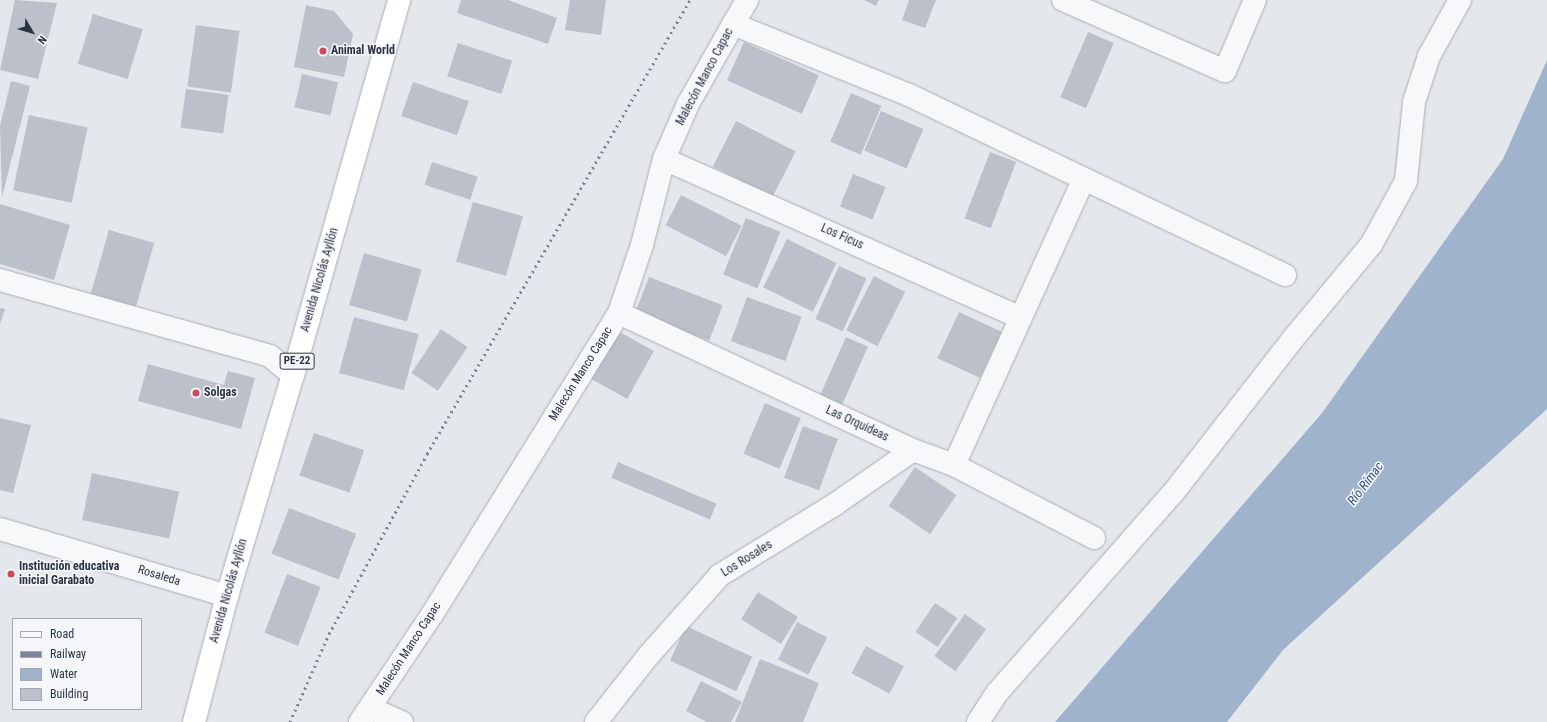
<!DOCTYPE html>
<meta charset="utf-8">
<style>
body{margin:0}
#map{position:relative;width:1547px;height:722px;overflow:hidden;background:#e4e7ec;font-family:"Roboto Condensed",sans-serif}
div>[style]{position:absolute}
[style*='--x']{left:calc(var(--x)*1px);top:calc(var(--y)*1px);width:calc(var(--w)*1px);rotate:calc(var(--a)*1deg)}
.water>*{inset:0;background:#9fb4cc}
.building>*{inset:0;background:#bbc0ca;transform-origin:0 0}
.roads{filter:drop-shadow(0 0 1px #a9aeb7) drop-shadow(0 0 1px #a9aeb7)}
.street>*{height:22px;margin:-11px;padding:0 11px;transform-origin:11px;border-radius:11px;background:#f7f8fa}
.highway>*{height:22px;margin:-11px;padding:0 11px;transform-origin:11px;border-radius:11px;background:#fff}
.rail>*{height:3px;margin-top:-1.5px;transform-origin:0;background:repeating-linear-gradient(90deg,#7d8696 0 2px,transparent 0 6px)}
.dots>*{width:11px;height:11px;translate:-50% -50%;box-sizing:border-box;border:2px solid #f4f6f9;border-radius:50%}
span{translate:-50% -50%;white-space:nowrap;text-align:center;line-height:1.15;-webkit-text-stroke:3px #f4f6f9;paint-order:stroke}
.shield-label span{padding:1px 3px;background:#f4f6f9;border:1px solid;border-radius:3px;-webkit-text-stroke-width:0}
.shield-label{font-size:11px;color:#2b3445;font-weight:700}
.poi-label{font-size:12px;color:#2b3445;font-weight:700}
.left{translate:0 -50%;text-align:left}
.street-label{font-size:12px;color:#2b3445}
.water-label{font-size:13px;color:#34527a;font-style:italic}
.legend{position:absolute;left:12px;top:618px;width:130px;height:92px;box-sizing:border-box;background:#f4f6f9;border:1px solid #a4a8b1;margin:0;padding:5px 7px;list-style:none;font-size:12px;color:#2b3445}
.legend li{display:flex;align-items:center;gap:8px;height:20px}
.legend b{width:20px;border:1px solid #a4a8b1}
.north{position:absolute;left:12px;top:12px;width:40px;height:40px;-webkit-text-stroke:3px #f4f6f9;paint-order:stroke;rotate:128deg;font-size:11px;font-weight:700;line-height:16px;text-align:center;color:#2b3445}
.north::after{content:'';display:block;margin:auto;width:14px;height:18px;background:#2b3445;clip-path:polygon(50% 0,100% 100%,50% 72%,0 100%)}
</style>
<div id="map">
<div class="water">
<div style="clip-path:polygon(1547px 60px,1547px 409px,1283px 650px,1227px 722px,1055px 722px,1322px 413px,1503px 159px)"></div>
</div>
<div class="building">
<div style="clip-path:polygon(15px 0,57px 3px,38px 79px,0 70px)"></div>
<div style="clip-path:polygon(461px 0,508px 0,557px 18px,548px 44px,457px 13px)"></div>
<div style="clip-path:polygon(570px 0,606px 0,601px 35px,565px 30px)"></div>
<div style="clip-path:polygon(864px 0,879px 0,876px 6px)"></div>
<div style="clip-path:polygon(909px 0,936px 0,925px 28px,902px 20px)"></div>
<div style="clip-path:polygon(306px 5px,334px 11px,353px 34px,344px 77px,294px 67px)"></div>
<div style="left:93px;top:14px;width:52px;height:52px;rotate:17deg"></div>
<div style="left:196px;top:25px;width:44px;height:62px;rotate:8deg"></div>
<div style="left:1088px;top:32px;width:28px;height:71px;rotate:23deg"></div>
<div style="left:744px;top:42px;width:82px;height:42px;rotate:24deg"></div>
<div style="left:458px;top:43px;width:57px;height:35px;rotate:18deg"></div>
<div style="left:302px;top:74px;width:37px;height:34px;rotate:13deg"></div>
<div style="clip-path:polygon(11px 81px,30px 86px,2px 197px,0 126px)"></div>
<div style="left:413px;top:82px;width:59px;height:36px;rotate:19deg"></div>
<div style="left:186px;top:89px;width:43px;height:39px;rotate:8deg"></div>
<div style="left:851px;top:93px;width:33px;height:53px;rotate:23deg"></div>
<div style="left:881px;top:111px;width:46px;height:43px;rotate:23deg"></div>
<div style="left:29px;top:115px;width:60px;height:77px;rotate:12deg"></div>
<div style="left:736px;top:121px;width:67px;height:51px;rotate:27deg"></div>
<div style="left:990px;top:152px;width:28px;height:71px;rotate:21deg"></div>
<div style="left:432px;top:162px;width:48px;height:24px;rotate:18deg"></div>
<div style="left:853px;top:174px;width:35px;height:35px;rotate:22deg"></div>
<div style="left:681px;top:195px;width:68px;height:34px;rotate:27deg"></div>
<div style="left:473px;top:202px;width:52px;height:62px;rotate:16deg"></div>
<div style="clip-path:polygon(0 204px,70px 225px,54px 280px,0 264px)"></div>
<div style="left:746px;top:218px;width:37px;height:61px;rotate:22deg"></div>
<div style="left:109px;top:230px;width:47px;height:66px;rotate:16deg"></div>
<div style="left:787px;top:239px;width:55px;height:54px;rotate:26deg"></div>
<div style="left:364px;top:253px;width:60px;height:54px;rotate:16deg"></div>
<div style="left:839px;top:266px;width:30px;height:58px;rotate:24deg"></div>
<div style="left:874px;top:276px;width:35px;height:61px;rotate:27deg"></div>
<div style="left:649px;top:277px;width:79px;height:38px;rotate:21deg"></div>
<div style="left:747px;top:297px;width:58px;height:47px;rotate:20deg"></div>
<div style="clip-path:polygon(0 308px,5px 309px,0 324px)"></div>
<div style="left:959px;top:312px;width:47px;height:51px;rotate:25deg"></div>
<div style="left:354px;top:317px;width:67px;height:58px;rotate:15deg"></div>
<div style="left:441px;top:329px;width:32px;height:53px;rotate:34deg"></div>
<div style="left:618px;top:331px;width:41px;height:55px;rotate:29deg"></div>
<div style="left:846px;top:337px;width:24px;height:70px;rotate:24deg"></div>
<div style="clip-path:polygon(148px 364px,224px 385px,228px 371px,255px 378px,241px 429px,138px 401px)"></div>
<div style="left:765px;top:403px;width:39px;height:55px;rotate:23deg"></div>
<div style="clip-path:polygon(0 418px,31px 425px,13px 493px,0 490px)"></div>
<div style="left:803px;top:426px;width:37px;height:55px;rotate:20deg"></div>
<div style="left:314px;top:433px;width:53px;height:45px;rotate:19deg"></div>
<div style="left:618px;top:462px;width:107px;height:17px;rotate:23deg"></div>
<div style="left:915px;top:467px;width:50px;height:47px;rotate:34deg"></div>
<div style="left:92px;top:473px;width:89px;height:48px;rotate:12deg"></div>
<div style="left:289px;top:508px;width:72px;height:49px;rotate:21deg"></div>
<div style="left:287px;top:574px;width:36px;height:63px;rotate:21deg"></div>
<div style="left:758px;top:592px;width:47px;height:32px;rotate:32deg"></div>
<div style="left:935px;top:603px;width:27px;height:35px;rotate:34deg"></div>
<div style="left:965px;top:614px;width:26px;height:52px;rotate:36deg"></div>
<div style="left:797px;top:622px;width:34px;height:42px;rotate:27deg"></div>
<div style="left:686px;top:626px;width:73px;height:38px;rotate:25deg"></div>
<div style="left:866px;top:646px;width:43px;height:31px;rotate:28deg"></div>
<div style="clip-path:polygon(760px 659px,819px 683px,803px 722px,735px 722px)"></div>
<div style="clip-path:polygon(701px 681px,742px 702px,731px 722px,707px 722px,686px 711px)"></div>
</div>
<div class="roads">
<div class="street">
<div style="--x:1063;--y:0;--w:177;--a:23.7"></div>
<div style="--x:1225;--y:71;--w:77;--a:-67.1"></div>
<div style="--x:733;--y:24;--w:190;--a:22"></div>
<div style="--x:909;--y:95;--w:417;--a:25.6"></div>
<div style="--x:664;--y:159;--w:389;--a:24"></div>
<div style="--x:0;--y:280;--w:280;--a:15.7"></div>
<div style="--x:270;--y:356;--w:30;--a:40"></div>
<div style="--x:619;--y:313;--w:324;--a:25"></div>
<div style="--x:913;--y:450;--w:44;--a:20.1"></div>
<div style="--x:954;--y:465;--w:158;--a:27.5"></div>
<div style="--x:954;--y:465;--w:312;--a:-65.6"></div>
<div style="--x:0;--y:529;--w:237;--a:16.4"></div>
<div style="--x:370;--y:708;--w:35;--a:24"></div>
<div style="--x:360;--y:722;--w:131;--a:-56.2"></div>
<div style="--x:433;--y:613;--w:353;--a:-58.2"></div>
<div style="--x:619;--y:313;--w:72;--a:-71.3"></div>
<div style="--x:642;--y:245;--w:89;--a:-75.7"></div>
<div style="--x:664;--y:159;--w:60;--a:-66.4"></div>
<div style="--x:688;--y:104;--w:120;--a:-60.4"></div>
<div style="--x:596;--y:722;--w:85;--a:-51.7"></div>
<div style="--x:649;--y:655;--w:107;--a:-48.4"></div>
<div style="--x:720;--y:575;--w:134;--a:-31.6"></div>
<div style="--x:834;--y:505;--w:96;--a:-34.8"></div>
<div style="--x:978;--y:722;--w:35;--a:-57"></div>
<div style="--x:997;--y:693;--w:266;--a:-48.7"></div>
<div style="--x:1173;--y:493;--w:194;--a:-52.1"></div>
<div style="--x:1292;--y:340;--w:124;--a:-50.3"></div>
<div style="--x:1371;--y:245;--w:73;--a:-61.3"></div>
<div style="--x:1406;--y:181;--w:79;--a:-84.2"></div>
<div style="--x:1414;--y:102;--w:48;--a:-71.9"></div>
<div style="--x:1429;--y:56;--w:64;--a:-61"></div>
</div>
<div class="highway">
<div style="--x:194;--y:722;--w:130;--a:-75.3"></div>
<div style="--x:227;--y:596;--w:231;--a:-73.4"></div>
<div style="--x:293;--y:375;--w:390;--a:-74.2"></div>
</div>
</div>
<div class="rail">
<div style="--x:290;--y:722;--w:96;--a:-66.1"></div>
<div style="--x:329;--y:634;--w:205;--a:-61.4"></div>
<div style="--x:427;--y:454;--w:525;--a:-59.92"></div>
</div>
<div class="dots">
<div style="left:323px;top:51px;background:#d1495b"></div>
<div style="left:196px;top:393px;background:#d1495b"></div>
<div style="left:11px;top:574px;background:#d1495b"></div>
</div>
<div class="shield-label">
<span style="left:297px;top:361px">PE-22</span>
</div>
<div class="poi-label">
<span class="left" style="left:331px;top:51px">Animal World</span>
<span class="left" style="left:204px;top:393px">Solgas</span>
<span class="left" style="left:19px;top:574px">Institución educativa<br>inicial Garabato</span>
</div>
<div class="street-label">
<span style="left:705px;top:77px;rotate:-62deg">Malecón Manco Capac</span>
<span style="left:842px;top:237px;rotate:24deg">Los Ficus</span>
<span style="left:320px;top:280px;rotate:-74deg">Avenida Nicolás Ayllón</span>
<span style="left:581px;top:374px;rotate:-58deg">Malecón Manco Capac</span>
<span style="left:857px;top:424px;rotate:25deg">Las Orquideas</span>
<span style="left:747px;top:559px;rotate:-32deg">Los Rosales</span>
<span style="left:159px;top:576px;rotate:17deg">Rosaleda</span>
<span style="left:229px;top:591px;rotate:-74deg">Avenida Nicolás Ayllón</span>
<span style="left:409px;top:649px;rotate:-57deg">Malecón Manco Capac</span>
</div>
<div class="water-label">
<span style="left:1366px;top:484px;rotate:-53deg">Río Rímac</span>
</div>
<ul class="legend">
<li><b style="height:5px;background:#f7f8fa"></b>Road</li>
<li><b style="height:5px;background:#7d8696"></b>Railway</li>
<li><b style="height:11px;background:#9fb4cc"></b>Water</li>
<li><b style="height:11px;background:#bbc0ca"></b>Building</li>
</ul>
<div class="north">N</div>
</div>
